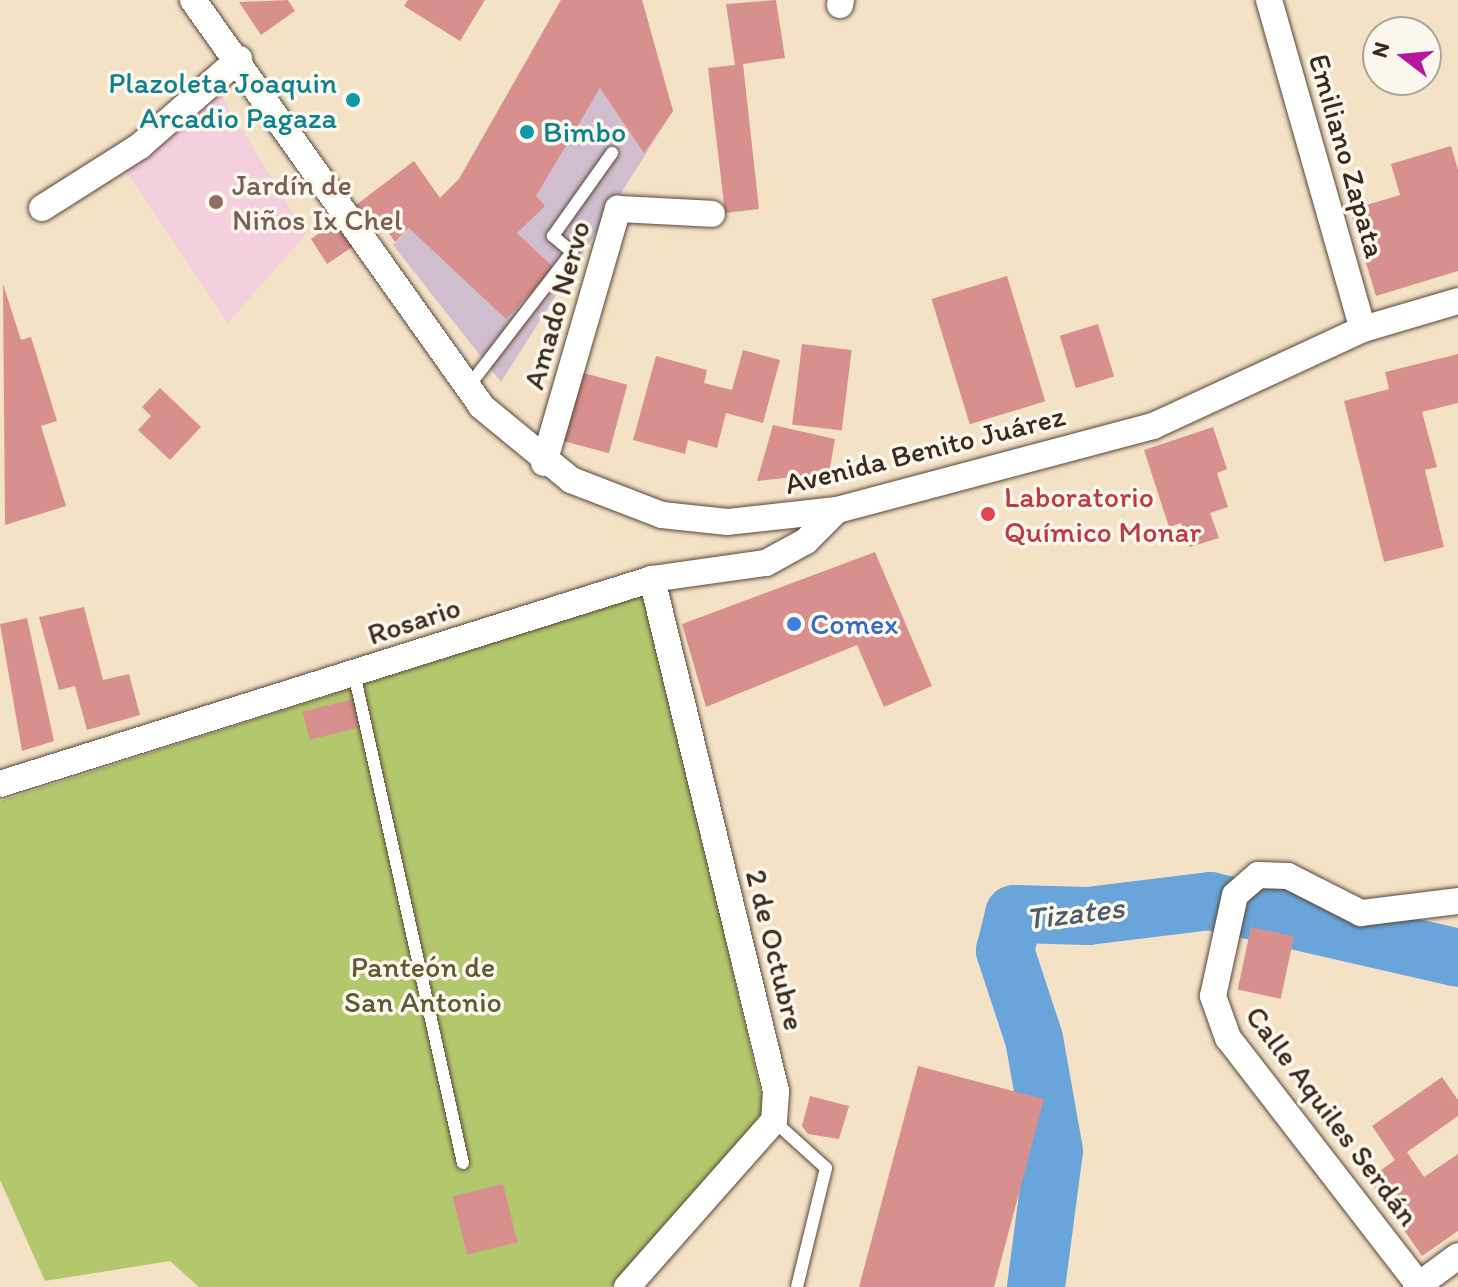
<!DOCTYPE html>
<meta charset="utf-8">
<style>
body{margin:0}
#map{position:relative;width:1458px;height:1287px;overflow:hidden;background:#f4e2c7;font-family:Itim,sans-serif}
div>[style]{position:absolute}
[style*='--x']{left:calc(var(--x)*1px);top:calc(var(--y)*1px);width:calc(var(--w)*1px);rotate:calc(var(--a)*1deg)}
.built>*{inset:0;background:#f4cfde}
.industrial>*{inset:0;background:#d0bdce}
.green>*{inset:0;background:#b3c86d}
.river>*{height:58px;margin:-29px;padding:0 29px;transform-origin:29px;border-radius:29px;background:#69a5da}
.building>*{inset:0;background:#d7908d;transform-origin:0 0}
.roads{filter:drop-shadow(0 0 2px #574637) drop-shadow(0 0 2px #574637)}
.service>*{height:12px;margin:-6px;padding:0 6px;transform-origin:6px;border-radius:6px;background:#fff}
.minor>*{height:26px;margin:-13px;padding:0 13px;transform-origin:13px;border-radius:13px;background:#fff}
.dots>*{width:22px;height:22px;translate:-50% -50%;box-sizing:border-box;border:4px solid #fbf7ec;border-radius:50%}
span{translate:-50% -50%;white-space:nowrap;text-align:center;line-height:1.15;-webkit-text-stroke:7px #fbf7ec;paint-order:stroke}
.culture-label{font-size:30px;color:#0d838f}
.right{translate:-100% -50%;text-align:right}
.left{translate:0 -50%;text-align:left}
.street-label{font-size:30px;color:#3b2a1e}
.education-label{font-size:30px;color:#785e54}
.health-label{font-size:30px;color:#be3a42}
.shop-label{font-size:30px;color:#366cbe}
.park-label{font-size:30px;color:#5f5936}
.water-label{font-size:32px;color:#4d5b69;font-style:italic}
.north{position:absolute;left:1362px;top:16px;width:80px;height:80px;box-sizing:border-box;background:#fbf7ec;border:2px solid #aea59a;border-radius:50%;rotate:286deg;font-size:22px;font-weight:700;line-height:32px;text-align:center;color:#3b2a1e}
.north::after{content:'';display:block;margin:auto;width:28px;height:36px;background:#b5179e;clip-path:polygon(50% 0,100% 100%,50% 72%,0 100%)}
</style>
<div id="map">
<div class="built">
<div style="clip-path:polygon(217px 89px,306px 234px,228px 323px,125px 170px)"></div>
</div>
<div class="industrial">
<div style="clip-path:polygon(561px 0,642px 0,673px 111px,501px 382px,393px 245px,459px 179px)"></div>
</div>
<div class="green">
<div style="clip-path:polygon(646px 594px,765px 1111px,611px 1287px,199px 1287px,170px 1261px,45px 1281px,0 1180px,0 801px)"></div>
</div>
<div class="river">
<div style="--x:1036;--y:1287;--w:137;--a:-82.5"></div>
<div style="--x:1054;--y:1151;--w:114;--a:-100.1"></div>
<div style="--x:1034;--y:1039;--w:93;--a:-108.2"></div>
<div style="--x:1005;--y:951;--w:38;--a:-76"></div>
<div style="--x:1014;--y:914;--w:74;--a:1.5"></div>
<div style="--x:1088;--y:916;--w:123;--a:-7"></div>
<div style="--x:1210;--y:901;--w:254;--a:12.9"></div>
</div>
<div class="building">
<div style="clip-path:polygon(288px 0,295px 11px,261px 35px,239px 2px)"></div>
<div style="clip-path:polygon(408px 0,485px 0,460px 41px,404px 6px)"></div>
<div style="clip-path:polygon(561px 0,642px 0,673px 111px,644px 153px,600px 88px,536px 196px,545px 206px,517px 233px,554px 268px,506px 319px,409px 228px,395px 242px,384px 226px,327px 264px,311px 239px,414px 161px,440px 198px,459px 179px)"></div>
<div style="clip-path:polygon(776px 0,785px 58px,743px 64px,759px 209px,725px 213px,708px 68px,735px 65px,726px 4px)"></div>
<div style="clip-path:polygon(1451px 146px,1458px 170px,1458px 271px,1376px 296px,1350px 210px,1400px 195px,1391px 164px)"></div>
<div style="left:1007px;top:276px;width:131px;height:79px;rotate:73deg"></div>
<div style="clip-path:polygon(3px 284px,21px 340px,31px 337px,57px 421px,41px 426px,66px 506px,5px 525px)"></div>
<div style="left:1098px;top:324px;width:55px;height:40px;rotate:73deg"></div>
<div style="left:802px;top:344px;width:50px;height:81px;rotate:7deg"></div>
<div style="clip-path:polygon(743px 350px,780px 360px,763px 423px,726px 413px,717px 448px,688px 440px,685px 454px,633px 440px,656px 356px,707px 370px,704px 383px,732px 390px)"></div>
<div style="clip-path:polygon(1458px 354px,1458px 403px,1422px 412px,1437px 467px,1425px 470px,1444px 547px,1384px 562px,1344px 401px,1389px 389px,1385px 372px)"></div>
<div style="left:580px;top:372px;width:49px;height:71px;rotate:15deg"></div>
<div style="clip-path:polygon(160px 388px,201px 427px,170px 460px,138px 430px,151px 416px,142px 407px)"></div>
<div style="clip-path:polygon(773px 425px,835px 439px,829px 473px,757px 481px)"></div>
<div style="clip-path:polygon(1213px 427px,1227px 469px,1217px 473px,1228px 507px,1210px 513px,1219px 538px,1190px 547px,1181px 523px,1169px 527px,1144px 450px)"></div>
<div style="clip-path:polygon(875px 552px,932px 686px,884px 707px,857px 645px,706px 707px,682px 624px)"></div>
<div style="clip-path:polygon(84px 607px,103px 680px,129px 674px,140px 715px,87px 730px,75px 686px,59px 690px,39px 617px)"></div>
<div style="clip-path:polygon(27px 618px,54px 741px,22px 751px,0 624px)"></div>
<div style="left:353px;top:699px;width:29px;height:52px;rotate:76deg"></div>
<div style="left:1251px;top:927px;width:44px;height:64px;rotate:12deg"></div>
<div style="clip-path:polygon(918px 1066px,1044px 1099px,994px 1287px,859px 1287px)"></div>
<div style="clip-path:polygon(1442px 1077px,1458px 1100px,1458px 1116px,1407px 1152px,1424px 1177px,1458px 1154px,1458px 1231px,1422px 1256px,1369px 1179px,1395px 1160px,1372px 1126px)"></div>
<div style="clip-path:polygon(810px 1096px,849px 1106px,839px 1139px,808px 1134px,802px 1126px)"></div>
<div style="left:503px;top:1184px;width:60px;height:52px;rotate:76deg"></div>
</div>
<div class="roads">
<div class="service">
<div style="--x:468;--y:387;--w:170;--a:-52.4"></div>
<div style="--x:572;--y:252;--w:25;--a:-140"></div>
<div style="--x:553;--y:236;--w:102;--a:-54.6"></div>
<div style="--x:354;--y:673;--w:502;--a:77.46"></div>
<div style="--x:774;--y:1121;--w:70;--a:42.1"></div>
<div style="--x:826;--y:1168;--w:122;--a:103.7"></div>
</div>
<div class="minor">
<div style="--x:193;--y:0;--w:498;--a:54.6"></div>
<div style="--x:481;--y:406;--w:117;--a:39.4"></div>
<div style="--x:571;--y:480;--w:97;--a:21"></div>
<div style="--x:662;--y:515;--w:66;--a:6.1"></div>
<div style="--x:728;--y:522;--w:110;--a:-6.3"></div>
<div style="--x:837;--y:510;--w:327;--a:-14.9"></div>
<div style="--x:1153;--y:426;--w:231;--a:-24.8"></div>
<div style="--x:1363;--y:329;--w:99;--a:-16.4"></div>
<div style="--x:1269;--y:0;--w:342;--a:74.1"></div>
<div style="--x:840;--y:5;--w:5;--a:-79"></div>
<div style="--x:42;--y:208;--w:116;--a:-32.3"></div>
<div style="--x:140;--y:146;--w:132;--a:-41.3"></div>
<div style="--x:544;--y:463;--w:265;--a:-73.8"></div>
<div style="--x:618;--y:209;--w:94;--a:3"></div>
<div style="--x:0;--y:784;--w:683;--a:-17.45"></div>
<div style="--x:652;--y:579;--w:115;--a:-8"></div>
<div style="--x:766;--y:563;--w:46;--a:-28.8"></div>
<div style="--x:806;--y:541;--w:44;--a:-45"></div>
<div style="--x:1419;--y:1285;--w:312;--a:-127.7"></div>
<div style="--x:1228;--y:1038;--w:45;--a:-109.7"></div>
<div style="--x:1213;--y:996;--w:103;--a:-77.7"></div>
<div style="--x:1235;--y:895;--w:30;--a:-41"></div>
<div style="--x:1258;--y:875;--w:30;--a:2"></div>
<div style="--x:1288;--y:876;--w:82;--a:26.9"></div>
<div style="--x:1361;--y:913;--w:98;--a:-7.1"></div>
<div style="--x:627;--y:1287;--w:222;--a:-48.5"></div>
<div style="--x:774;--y:1121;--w:30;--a:-86"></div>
<div style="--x:776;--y:1091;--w:527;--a:-103.61"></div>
<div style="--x:1416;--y:1287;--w:52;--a:-36.4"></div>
</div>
</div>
<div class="dots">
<div style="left:353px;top:100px;background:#0f9aa8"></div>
<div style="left:527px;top:132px;background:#0f9aa8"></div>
<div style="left:216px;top:202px;background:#8d6e63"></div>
<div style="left:988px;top:514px;background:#e0444e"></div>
<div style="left:794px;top:624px;background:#3f7fe0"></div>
</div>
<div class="culture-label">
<span class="right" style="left:337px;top:100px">Plazoleta Joaquin<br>Arcadio Pagaza</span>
<span class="left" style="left:543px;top:132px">Bimbo</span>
</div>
<div class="street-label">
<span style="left:1347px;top:156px;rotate:74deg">Emiliano Zapata</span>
<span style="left:557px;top:305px;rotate:-74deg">Amado Nervo</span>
<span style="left:925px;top:450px;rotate:-14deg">Avenida Benito Juárez</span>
<span style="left:414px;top:621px;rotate:-18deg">Rosario</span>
<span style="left:775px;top:950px;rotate:76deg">2 de Octubre</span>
<span style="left:1332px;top:1116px;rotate:53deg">Calle Aquiles Serdán</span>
</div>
<div class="education-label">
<span class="left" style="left:232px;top:202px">Jardín de<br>Niños Ix Chel</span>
</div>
<div class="health-label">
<span class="left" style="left:1004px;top:514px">Laboratorio<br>Químico Monar</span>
</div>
<div class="shop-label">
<span class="left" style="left:810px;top:624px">Comex</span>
</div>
<div class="park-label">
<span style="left:423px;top:984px">Panteón de<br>San Antonio</span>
</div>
<div class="water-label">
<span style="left:1075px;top:913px;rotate:-7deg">Tizates</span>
</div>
<div class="north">N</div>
</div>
